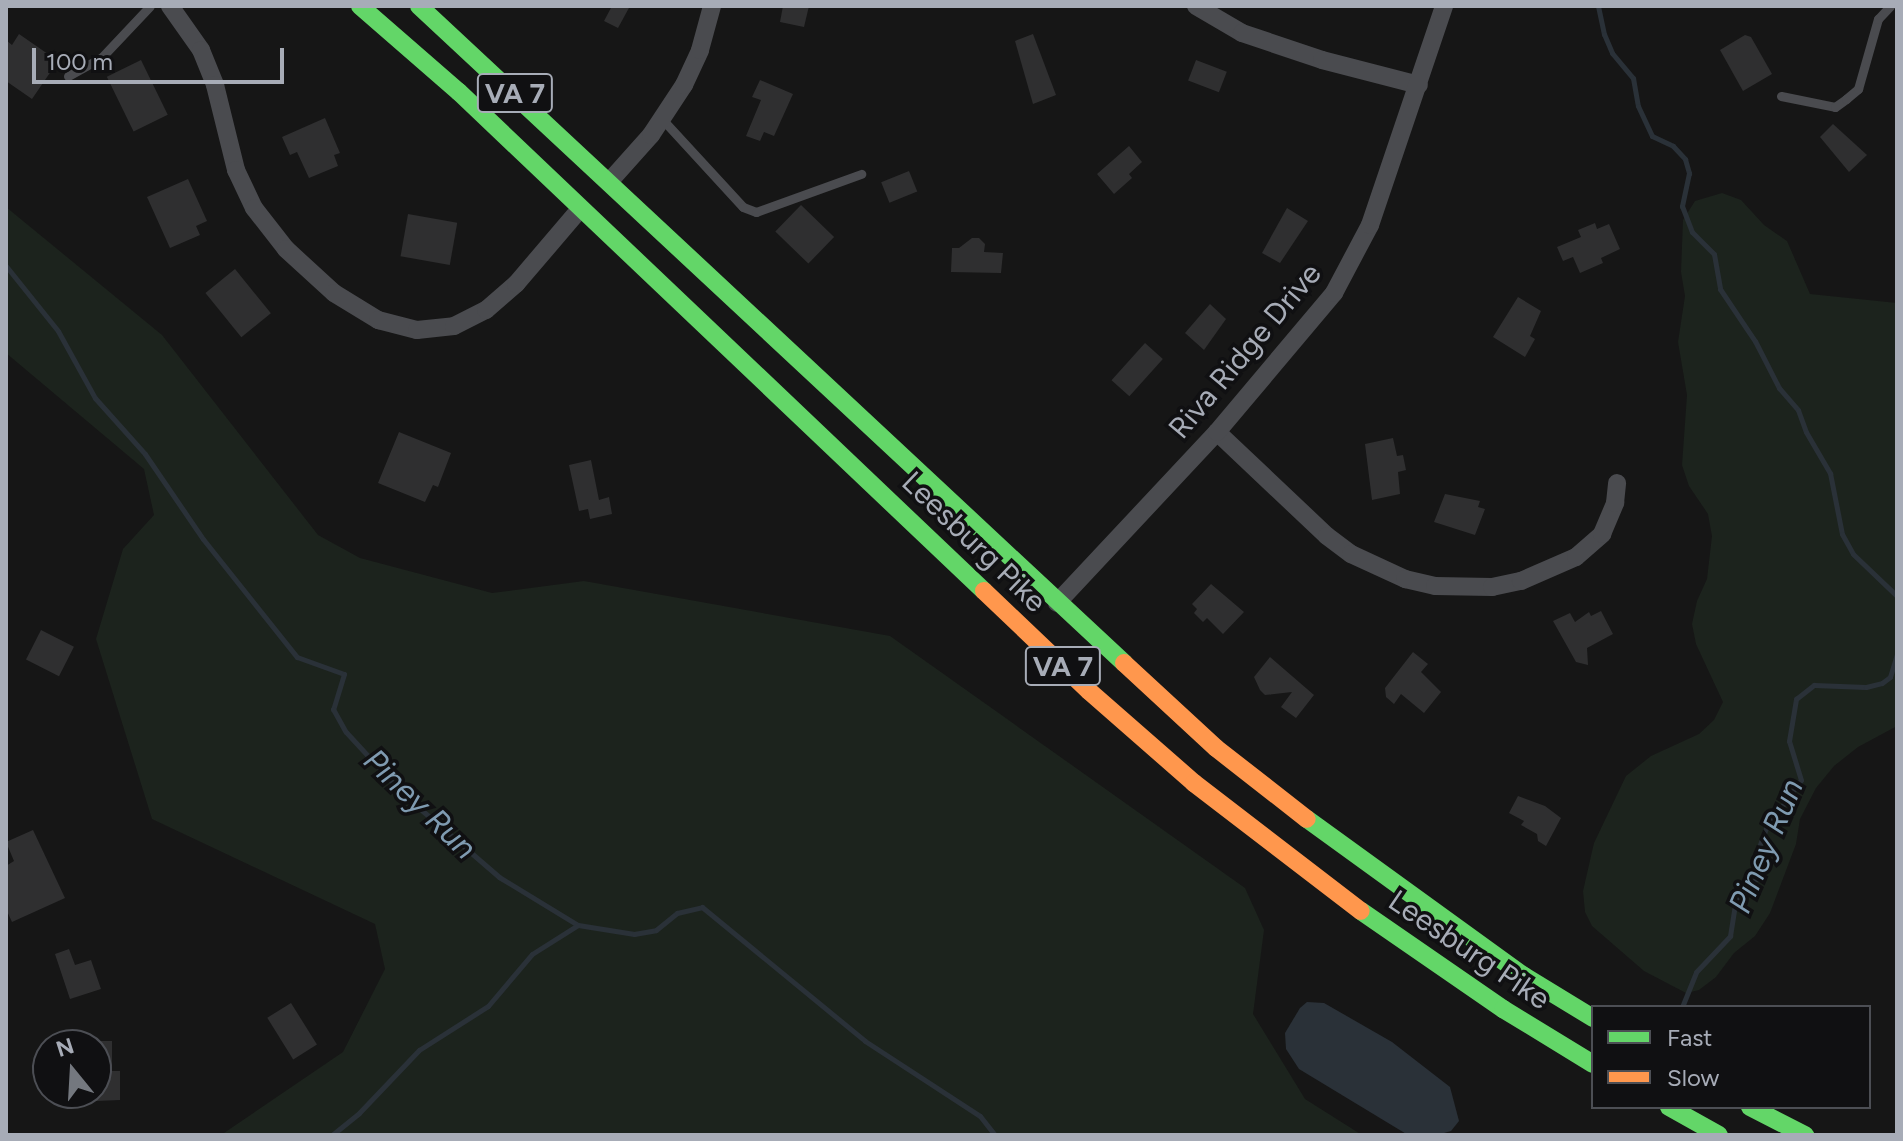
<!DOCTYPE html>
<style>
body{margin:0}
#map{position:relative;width:1903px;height:1141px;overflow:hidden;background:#161616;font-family:Figtree,sans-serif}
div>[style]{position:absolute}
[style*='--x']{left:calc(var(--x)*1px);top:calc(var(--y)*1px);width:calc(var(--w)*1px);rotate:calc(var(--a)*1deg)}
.green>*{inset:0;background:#1c231d}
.water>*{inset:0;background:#2a3138}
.stream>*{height:5px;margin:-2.5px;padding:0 2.5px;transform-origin:2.5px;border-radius:2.5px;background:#2a3138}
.building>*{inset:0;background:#2f2f30;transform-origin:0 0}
.lane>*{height:9px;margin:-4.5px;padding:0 4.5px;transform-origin:4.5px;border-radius:4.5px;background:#4a4b4f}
.street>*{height:18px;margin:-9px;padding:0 9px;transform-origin:9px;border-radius:9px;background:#4a4b4f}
.fast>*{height:18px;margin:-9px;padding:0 9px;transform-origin:9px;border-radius:9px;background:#63d668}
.slow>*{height:18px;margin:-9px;padding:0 9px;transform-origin:9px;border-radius:9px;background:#ff974d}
span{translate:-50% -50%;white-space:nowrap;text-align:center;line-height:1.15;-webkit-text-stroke:7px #101012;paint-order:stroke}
.shield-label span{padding:2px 6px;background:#101012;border:2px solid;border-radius:6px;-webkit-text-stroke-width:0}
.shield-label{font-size:28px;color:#a7acb7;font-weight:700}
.street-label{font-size:30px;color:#a7acb7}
.water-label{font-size:32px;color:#7f9bb1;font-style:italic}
.frame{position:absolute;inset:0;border:8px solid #a7acb7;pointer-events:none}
.legend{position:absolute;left:1591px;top:1005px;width:280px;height:104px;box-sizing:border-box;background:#101012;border:2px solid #4c4e54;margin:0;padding:10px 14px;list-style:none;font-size:24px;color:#a7acb7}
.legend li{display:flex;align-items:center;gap:16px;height:40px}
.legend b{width:40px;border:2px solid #4c4e54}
.north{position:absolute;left:32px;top:1029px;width:80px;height:80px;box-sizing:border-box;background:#101012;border:2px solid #4c4e54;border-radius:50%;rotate:342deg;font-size:22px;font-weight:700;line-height:32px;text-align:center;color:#a7acb7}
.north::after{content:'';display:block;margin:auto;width:28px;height:36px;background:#74787f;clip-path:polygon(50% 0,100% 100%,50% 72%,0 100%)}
.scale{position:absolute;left:32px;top:48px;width:252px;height:36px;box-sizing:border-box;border:4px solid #a7acb7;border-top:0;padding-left:10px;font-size:24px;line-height:28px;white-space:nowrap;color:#a7acb7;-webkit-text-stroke:6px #101012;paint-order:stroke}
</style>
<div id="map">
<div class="green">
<div style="clip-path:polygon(1722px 193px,1741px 200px,1764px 225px,1787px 241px,1810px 294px,1897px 303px,1897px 726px,1858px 747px,1834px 766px,1816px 788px,1800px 819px,1796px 844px,1770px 913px,1755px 936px,1734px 953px,1716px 977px,1699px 990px,1686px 993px,1644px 971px,1592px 926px,1585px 912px,1583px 891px,1594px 843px,1626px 776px,1651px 756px,1699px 734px,1714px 720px,1723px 702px,1696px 644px,1692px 624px,1697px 601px,1707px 579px,1712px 536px,1708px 514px,1689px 486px,1682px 465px,1687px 395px,1678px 342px,1685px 296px,1681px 272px,1683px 220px,1695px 201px)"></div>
<div style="clip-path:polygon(6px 207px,162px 335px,318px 535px,360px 558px,492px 593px,584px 581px,890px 636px,1245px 888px,1264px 930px,1253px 1014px,1305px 1099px,1362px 1135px,221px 1135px,343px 1052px,385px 969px,375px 924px,152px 819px,96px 639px,123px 549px,154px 515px,144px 469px,6px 353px)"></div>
</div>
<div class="water">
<div style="clip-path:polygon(1307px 1002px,1324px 1003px,1392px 1042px,1450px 1087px,1459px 1121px,1451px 1131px,1437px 1135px,1408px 1135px,1299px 1069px,1286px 1049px,1285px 1033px,1300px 1008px)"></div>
</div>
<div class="stream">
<div style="--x:1598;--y:6;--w:29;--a:78"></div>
<div style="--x:1604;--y:34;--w:21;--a:67"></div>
<div style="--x:1612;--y:53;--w:33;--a:50"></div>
<div style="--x:1633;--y:78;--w:28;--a:80"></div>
<div style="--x:1638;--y:106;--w:33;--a:65"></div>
<div style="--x:1652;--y:136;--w:23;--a:25"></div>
<div style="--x:1673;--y:146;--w:18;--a:47"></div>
<div style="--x:1685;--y:159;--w:15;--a:74"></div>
<div style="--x:1689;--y:173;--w:34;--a:102"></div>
<div style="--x:1682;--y:206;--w:28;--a:69"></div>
<div style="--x:1692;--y:232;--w:31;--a:45"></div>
<div style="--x:1714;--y:254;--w:36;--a:80"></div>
<div style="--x:1720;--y:289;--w:63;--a:56.1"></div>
<div style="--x:1755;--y:341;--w:53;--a:62.9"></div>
<div style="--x:1779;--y:388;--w:29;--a:49"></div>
<div style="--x:1798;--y:410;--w:23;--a:70"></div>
<div style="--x:1806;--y:432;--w:48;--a:59.7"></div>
<div style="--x:1830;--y:473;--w:62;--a:78.9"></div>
<div style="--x:1842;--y:534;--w:23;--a:61"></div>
<div style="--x:1853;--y:554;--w:61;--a:43.7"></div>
<div style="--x:6;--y:266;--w:83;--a:51.3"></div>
<div style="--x:58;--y:331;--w:77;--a:61.1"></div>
<div style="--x:95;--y:398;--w:75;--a:48.2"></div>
<div style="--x:145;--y:454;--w:103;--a:55.7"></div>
<div style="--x:203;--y:539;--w:151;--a:51.5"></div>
<div style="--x:297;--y:657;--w:50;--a:19.9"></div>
<div style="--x:344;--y:674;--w:37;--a:107"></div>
<div style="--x:333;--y:709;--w:26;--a:61"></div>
<div style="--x:346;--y:732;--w:84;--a:47.4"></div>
<div style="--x:403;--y:794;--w:127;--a:40.8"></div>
<div style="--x:499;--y:877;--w:92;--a:31.3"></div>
<div style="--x:578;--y:925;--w:57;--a:9.1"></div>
<div style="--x:634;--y:934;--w:22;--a:-10"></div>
<div style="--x:656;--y:930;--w:27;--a:-39"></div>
<div style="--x:677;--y:913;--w:26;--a:-13"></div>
<div style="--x:702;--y:907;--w:211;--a:39.4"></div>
<div style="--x:865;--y:1041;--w:137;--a:33.1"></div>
<div style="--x:980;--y:1116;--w:24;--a:52"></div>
<div style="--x:1682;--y:1007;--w:38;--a:-68"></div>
<div style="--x:1696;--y:972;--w:50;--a:-46.6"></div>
<div style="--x:1730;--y:936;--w:31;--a:-81"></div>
<div style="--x:1735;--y:905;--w:20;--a:-63"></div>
<div style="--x:1744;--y:887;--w:19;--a:-32"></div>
<div style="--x:1760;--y:877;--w:12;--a:-76"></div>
<div style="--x:1763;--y:865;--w:16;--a:-108"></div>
<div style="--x:1758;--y:850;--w:23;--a:-70"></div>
<div style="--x:1766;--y:828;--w:59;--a:-53.9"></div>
<div style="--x:1801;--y:780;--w:41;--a:-107.1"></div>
<div style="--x:1789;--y:741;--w:43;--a:-80.5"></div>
<div style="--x:1796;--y:699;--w:23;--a:-38"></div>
<div style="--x:1814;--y:685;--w:52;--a:2.2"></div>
<div style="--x:1866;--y:687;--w:16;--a:-14"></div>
<div style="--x:1882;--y:683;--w:10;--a:-37"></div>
<div style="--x:1890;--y:677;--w:24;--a:-73"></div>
<div style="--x:332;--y:1135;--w:35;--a:-39"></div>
<div style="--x:359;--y:1113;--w:87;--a:-46.4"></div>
<div style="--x:419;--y:1050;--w:82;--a:-32.5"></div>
<div style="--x:488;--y:1006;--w:68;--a:-49.8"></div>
<div style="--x:532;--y:954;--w:54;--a:-32.2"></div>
</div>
<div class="building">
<div style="clip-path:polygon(612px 6px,630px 6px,618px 28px,604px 21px)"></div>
<div style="clip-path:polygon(783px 6px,809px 6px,804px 27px,780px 22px)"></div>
<div style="clip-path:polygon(19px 34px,58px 61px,32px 99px,6px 81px,6px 40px,12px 45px)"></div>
<div style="clip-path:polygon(1033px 34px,1056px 95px,1033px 104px,1015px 41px)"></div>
<div style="clip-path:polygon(1745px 35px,1751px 37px,1772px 74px,1743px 91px,1720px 50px)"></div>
<div style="left:141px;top:60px;width:61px;height:38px;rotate:64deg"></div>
<div style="left:1196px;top:60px;width:33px;height:22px;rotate:21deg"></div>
<div style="clip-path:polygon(760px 80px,793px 94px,774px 136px,764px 132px,760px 141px,746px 136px,761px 100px,752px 97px)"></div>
<div style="clip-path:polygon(325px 118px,340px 153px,334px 155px,338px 166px,309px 178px,297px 152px,290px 155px,282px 137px)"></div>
<div style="clip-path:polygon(1833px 124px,1867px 155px,1849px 172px,1820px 137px)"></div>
<div style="clip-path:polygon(1129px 146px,1142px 162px,1129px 174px,1132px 178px,1114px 194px,1097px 174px)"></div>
<div style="left:909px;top:171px;width:22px;height:30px;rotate:68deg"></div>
<div style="clip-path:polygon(188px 179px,207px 221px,196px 226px,200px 235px,170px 248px,147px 197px)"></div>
<div style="left:801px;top:205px;width:46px;height:37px;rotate:44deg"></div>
<div style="clip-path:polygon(1287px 208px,1308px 221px,1280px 263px,1262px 253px)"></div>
<div style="left:408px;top:214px;width:50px;height:43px;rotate:10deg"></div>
<div style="clip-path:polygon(1595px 223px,1597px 229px,1609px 224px,1620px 249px,1601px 258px,1603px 263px,1580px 273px,1573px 257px,1563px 261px,1557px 247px,1581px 237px,1578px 230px)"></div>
<div style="clip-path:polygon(972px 238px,979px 238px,985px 244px,984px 252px,1003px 253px,1001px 273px,951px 272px,952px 248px,959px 248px)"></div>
<div style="left:235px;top:269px;width:57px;height:38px;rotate:51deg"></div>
<div style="clip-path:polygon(1518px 297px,1541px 311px,1530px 336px,1535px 339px,1525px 357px,1493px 337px)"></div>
<div style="clip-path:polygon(1210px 304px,1226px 319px,1204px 350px,1185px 333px)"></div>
<div style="left:1145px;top:343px;width:24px;height:50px;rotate:42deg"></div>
<div style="clip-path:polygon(399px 432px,451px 453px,438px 487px,433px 485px,425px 502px,378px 483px)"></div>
<div style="clip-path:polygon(1393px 438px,1397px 456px,1403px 455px,1406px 470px,1398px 472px,1400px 494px,1372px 500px,1365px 444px)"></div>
<div style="clip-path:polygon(591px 460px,599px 500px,609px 497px,612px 514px,590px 519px,588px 509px,579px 511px,569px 465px)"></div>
<div style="clip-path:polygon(1445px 494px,1480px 501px,1478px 507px,1485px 509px,1475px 535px,1434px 522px)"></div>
<div style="clip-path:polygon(1211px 584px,1244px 612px,1223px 634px,1207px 618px,1203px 622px,1194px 613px,1197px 609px,1192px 604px)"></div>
<div style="clip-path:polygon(1601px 611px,1613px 634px,1587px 648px,1588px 665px,1576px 662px,1553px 621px,1570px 613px,1575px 622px,1589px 612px,1591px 616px)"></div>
<div style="left:41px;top:630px;width:37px;height:33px;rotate:27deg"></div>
<div style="clip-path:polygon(1413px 652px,1428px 664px,1421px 672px,1441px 692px,1424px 713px,1401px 694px,1394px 704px,1386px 697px,1385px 688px)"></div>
<div style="clip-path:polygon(1270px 657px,1314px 695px,1296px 718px,1281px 707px,1292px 692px,1265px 695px,1260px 690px,1254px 677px)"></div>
<div style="clip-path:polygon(1518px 796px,1545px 806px,1561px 818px,1546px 846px,1538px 841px,1537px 834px,1521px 825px,1524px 821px,1509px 813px)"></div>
<div style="clip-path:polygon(33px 830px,65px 898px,12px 922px,6px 909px,6px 866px,14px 861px,6px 842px)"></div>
<div style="clip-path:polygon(69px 949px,75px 965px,91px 960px,101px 989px,70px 999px,55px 954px)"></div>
<div style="left:291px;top:1003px;width:49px;height:28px;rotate:58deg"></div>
<div style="clip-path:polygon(96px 1041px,112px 1041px,112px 1071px,120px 1071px,120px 1100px,96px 1101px)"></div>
</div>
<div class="lane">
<div style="--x:68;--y:76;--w:38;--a:-29"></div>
<div style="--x:101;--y:58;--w:71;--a:-46.7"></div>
<div style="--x:1781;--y:96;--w:55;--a:11.5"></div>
<div style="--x:1835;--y:107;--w:14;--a:-36"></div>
<div style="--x:1846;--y:99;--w:16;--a:-40"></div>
<div style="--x:1858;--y:89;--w:73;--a:-74.1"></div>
<div style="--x:1878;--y:19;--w:18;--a:-47"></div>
<div style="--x:663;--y:120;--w:118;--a:47.4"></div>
<div style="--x:743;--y:207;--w:14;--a:21"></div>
<div style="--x:756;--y:212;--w:112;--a:-19.9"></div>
</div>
<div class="street">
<div style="--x:170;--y:6;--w:54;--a:54.8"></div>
<div style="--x:201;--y:50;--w:38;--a:68"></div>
<div style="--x:215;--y:85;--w:88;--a:76.1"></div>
<div style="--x:236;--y:170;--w:42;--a:64.7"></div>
<div style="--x:254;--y:208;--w:52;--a:52"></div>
<div style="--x:286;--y:249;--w:65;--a:42.5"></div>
<div style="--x:334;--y:293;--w:52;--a:31.5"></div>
<div style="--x:378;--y:320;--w:40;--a:14.4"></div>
<div style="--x:417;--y:330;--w:37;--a:-6"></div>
<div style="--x:454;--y:326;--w:36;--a:-27"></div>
<div style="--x:486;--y:310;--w:40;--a:-41"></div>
<div style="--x:516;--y:284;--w:99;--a:-49.5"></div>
<div style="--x:1196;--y:6;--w:53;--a:30.4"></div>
<div style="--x:1242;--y:33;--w:84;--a:18.6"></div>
<div style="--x:1322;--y:60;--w:100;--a:14.5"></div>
<div style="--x:609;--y:182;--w:63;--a:-48.2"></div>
<div style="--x:651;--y:135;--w:60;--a:-56.6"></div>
<div style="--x:684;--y:85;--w:38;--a:-65"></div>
<div style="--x:700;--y:50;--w:46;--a:-74.7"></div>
<div style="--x:1217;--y:432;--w:151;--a:43.4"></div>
<div style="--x:1327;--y:536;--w:30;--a:37"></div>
<div style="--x:1351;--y:554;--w:60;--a:24.8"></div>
<div style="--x:1405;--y:579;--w:31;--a:13"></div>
<div style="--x:1435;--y:586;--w:57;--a:1"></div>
<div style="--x:1492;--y:587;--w:30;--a:-12"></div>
<div style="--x:1521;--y:581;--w:60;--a:-23.6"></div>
<div style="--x:1576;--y:557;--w:35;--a:-41"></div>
<div style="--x:1602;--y:534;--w:34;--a:-67"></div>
<div style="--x:1615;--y:503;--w:20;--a:-84"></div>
<div style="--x:1057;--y:603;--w:234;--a:-46.9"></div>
<div style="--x:1217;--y:432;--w:182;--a:-49.9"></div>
<div style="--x:1334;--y:293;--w:77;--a:-62.1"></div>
<div style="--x:1370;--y:225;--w:231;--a:-71.3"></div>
</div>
<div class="fast">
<div style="--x:360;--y:6;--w:131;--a:41"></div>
<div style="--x:459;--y:92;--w:724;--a:43.55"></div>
<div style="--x:419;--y:6;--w:964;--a:42.98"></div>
<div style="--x:1307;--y:819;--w:268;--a:35.9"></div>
<div style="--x:1524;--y:976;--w:81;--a:31.3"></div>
<div style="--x:1361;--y:911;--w:173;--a:34.6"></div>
<div style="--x:1503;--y:1009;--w:105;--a:31.4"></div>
<div style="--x:1669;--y:1107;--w:57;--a:29.2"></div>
<div style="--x:1750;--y:1107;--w:62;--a:27"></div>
</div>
<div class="slow">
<div style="--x:984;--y:591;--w:145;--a:43.6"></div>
<div style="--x:1089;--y:691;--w:140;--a:41.2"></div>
<div style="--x:1194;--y:783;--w:210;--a:37.5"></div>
<div style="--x:1124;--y:663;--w:125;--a:42.7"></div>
<div style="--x:1216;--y:748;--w:115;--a:38"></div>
</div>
<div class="shield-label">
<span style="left:515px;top:93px">VA 7</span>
<span style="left:1063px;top:666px">VA 7</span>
</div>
<div class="street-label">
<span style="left:1245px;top:351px;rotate:-50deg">Riva Ridge Drive</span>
<span style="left:974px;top:542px;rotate:44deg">Leesburg Pike</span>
<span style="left:1469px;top:950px;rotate:34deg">Leesburg Pike</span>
</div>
<div class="water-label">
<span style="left:420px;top:804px;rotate:44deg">Piney Run</span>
<span style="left:1766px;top:846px;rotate:-67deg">Piney Run</span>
</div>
<div class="frame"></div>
<ul class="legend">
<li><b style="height:10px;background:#63d668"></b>Fast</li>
<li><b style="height:10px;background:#ff974d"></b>Slow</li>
</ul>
<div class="north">N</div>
<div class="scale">100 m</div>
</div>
